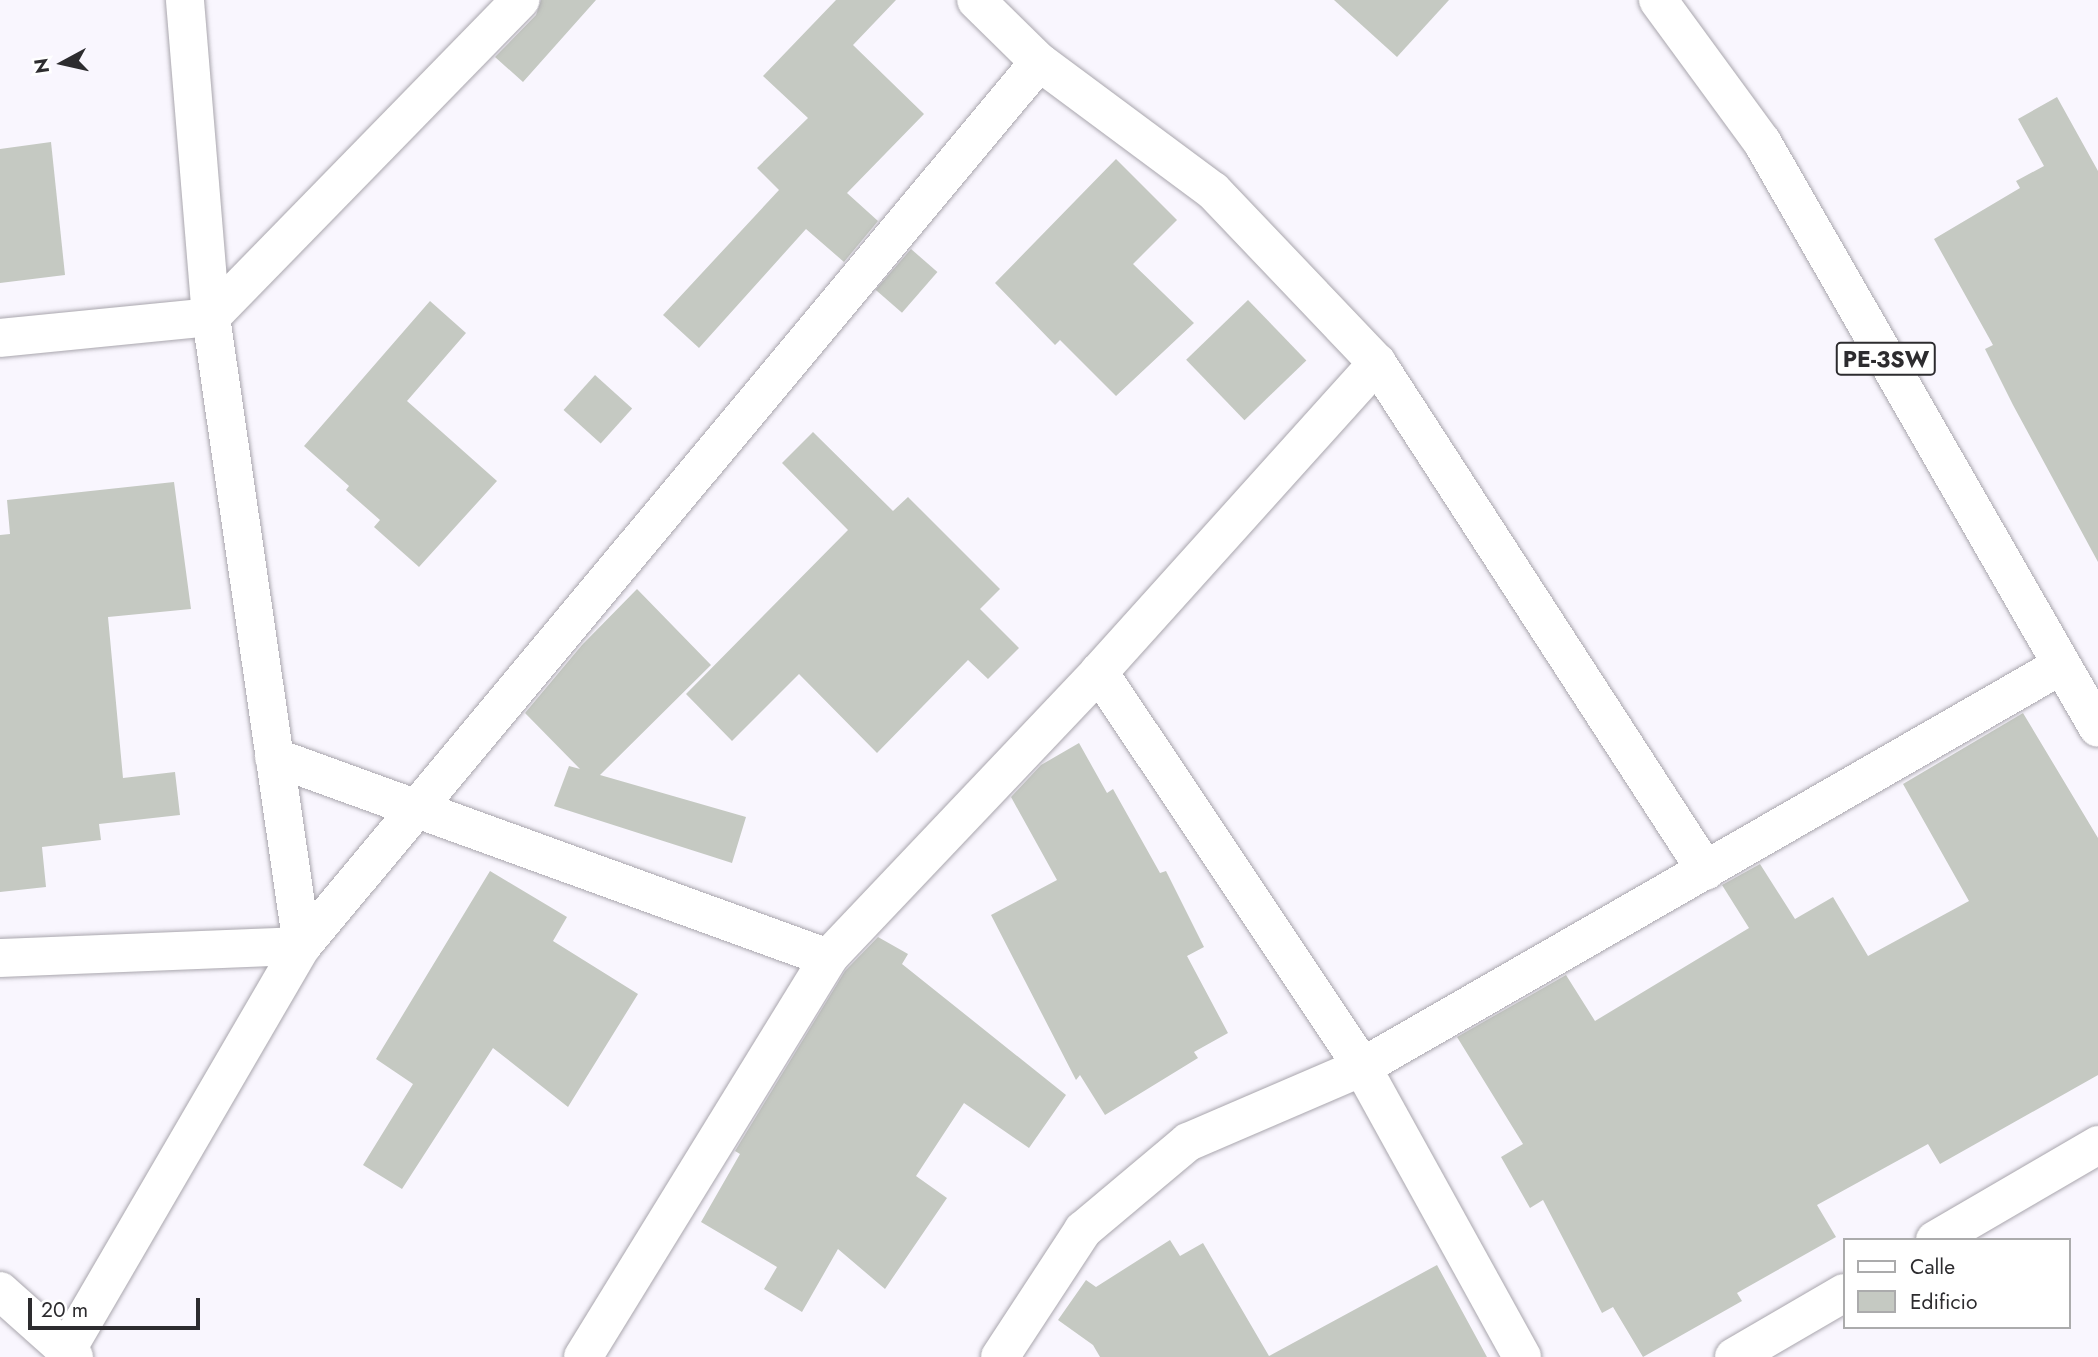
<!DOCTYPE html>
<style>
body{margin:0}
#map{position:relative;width:2098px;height:1357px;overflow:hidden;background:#f9f6fe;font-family:Jost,sans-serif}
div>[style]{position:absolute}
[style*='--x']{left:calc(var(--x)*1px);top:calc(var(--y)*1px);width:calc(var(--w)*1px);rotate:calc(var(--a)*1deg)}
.building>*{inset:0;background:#c5c9c2;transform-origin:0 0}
.roads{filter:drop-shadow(0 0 2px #a9a6ad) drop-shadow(0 0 2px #a9a6ad)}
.minor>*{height:38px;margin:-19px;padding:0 19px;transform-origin:19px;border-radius:19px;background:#fff}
.major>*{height:38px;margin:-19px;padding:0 19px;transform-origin:19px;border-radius:19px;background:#fff}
span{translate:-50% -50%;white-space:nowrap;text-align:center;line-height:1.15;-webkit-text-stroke:6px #fff;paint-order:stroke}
.shield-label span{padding:2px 5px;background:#fff;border:2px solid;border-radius:5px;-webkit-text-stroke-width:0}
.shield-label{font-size:23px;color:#2d2c2f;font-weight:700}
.legend{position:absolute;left:1843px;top:1238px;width:228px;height:91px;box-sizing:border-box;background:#fff;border:2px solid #ababac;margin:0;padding:9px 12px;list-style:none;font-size:21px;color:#2d2c2f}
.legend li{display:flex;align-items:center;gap:14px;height:35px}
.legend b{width:35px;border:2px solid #ababac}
.north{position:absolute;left:28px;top:28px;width:70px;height:70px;-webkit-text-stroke:5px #fff;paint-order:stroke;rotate:262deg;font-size:19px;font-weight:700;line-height:28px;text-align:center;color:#2d2c2f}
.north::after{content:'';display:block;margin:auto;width:24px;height:32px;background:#2d2c2f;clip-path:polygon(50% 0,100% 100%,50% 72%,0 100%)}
.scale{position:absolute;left:28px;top:1298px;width:172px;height:32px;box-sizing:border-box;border:4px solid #2d2c2f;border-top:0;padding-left:9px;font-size:21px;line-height:24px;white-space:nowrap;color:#2d2c2f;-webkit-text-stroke:5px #fff;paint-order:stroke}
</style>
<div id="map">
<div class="building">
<div style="clip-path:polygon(541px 0,596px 0,523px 82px,495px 57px,536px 15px)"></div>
<div style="clip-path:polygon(836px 0,896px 0,853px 45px,924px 114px,847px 193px,878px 221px,844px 262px,806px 229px,699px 348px,663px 315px,779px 190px,757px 168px,808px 118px,763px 76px)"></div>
<div style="clip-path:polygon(1334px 0,1449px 0,1397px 57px)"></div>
<div style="clip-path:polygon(2057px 97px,2098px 171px,2098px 562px,2013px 405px,1985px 349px,1993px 345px,1934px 239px,2020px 188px,2016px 181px,2044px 166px,2018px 119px)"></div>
<div style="clip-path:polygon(51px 142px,65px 275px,0 283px,0 149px)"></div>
<div style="clip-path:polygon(1116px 159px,1177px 220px,1133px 264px,1194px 323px,1116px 396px,1060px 340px,1055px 345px,995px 283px)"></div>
<div style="left:911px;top:249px;width:35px;height:54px;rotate:41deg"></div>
<div style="left:1248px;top:300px;width:84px;height:86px;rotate:46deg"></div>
<div style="clip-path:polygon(430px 301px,466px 333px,407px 401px,497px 481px,419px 567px,374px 527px,380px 520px,346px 490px,349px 486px,304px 446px)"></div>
<div style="left:595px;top:375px;width:50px;height:47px;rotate:42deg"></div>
<div style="clip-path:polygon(813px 432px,893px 511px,908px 497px,1000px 589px,980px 609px,1019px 648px,988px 679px,968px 660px,877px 753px,799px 674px,732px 741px,686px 694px,848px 530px,782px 463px)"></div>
<div style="clip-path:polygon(174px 482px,191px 609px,108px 617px,123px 778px,175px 772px,180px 815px,99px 824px,101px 840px,42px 847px,46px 887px,0 892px,0 535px,10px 534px,7px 500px)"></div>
<div style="clip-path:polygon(637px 589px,711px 665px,600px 775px,746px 817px,732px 863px,554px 806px,569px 766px,580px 769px,525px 713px,582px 645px)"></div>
<div style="clip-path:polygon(2023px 713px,2098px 838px,2098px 1075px,1940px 1164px,1928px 1144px,1817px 1205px,1836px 1237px,1737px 1293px,1742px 1301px,1643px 1357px,1613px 1307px,1602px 1313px,1543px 1200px,1530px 1208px,1501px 1157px,1523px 1144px,1457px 1037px,1566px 975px,1595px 1021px,1749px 928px,1722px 885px,1760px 864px,1795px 919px,1833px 897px,1868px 956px,1969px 901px,1903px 784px)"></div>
<div style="clip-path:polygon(1079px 743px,1107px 793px,1113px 789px,1160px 873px,1166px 871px,1204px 947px,1187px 956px,1228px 1033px,1194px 1052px,1198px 1058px,1105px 1115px,1080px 1075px,1076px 1080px,991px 915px,1057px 880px,1011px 797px,1041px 765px)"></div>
<div style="clip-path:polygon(490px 871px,567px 917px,553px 941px,638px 994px,568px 1107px,493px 1048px,402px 1189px,363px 1165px,413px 1084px,376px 1059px)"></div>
<div style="clip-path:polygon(878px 937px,908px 954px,902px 964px,1066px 1095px,1029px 1148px,964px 1103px,916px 1176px,947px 1198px,885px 1289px,838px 1249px,802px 1312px,764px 1289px,777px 1267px,701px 1222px,740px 1154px,735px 1151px,845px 971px)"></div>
<div style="clip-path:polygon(1170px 1240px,1180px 1256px,1203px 1243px,1269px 1356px,1437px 1265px,1487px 1357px,1100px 1357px,1093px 1345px,1058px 1320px,1086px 1280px,1096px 1287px)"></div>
</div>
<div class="roads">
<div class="minor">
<div style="--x:0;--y:338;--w:212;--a:-5.7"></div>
<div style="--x:211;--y:317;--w:443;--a:-45.7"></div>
<div style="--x:1377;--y:363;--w:605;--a:57.07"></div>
<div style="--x:1099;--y:672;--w:475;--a:56.3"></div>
<div style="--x:1362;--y:1067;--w:331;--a:61.1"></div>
<div style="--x:274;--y:757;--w:589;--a:19.94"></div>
<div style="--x:0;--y:958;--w:302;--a:-2.3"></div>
<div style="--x:302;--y:946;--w:636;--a:-98.23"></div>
<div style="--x:211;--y:317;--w:318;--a:-94.7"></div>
<div style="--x:1935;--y:1240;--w:189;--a:-30.2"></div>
<div style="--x:0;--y:1291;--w:99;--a:41.7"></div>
<div style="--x:66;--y:1351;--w:469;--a:-59.8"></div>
<div style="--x:302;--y:946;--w:1151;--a:-50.18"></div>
<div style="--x:583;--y:1357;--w:468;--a:-58.4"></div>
<div style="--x:828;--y:958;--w:394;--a:-46.5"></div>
<div style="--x:1099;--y:672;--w:416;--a:-48"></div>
<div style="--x:1377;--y:363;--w:238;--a:-133.6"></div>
<div style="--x:1213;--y:191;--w:217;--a:-143.4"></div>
<div style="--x:1039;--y:62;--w:88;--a:-135.5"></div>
<div style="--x:1000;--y:1357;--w:152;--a:-56.8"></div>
<div style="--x:1083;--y:1230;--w:137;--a:-40"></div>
<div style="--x:1188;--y:1142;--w:189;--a:-23.3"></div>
<div style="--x:1362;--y:1067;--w:807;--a:-29.87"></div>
<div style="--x:1734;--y:1357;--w:127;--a:-30.2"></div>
</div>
<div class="major">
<div style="--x:1658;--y:0;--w:176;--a:53.8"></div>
<div style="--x:1762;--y:142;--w:675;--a:60.17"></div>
</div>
</div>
<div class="shield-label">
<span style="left:1886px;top:359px">PE-3SW</span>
</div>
<ul class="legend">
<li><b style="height:9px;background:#fff"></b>Calle</li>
<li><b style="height:19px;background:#c5c9c2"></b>Edificio</li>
</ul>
<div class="north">N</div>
<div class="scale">20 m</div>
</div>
